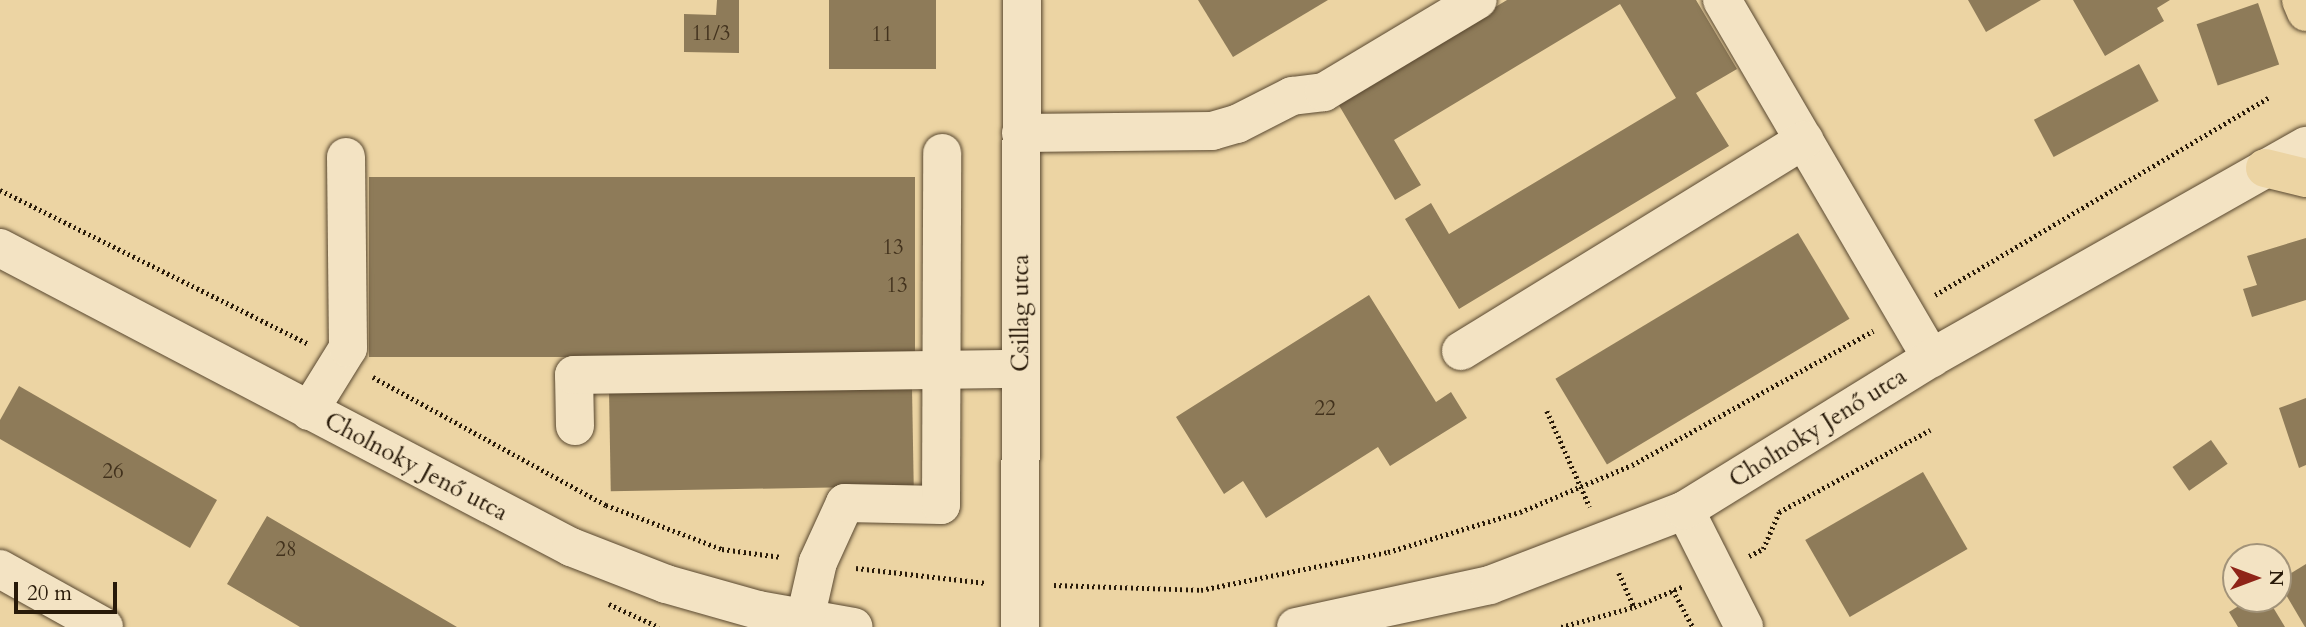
<!DOCTYPE html>
<meta charset="utf-8">
<style>
body{margin:0}
#map{position:relative;width:2306px;height:627px;overflow:hidden;background:#ecd4a3;font-family:Cardo,serif}
div>[style]{position:absolute}
[style*='--x']{left:calc(var(--x)*1px);top:calc(var(--y)*1px);width:calc(var(--w)*1px);rotate:calc(var(--a)*1deg)}
.building>*{inset:0;background:#8e7b59;transform-origin:0 0}
.path>*{height:4.5px;margin-top:-2.25px;transform-origin:0;background:repeating-linear-gradient(90deg,#281a09 0 2px,transparent 0 5.5px)}
.roads{filter:drop-shadow(0 0 2px #594830) drop-shadow(0 0 2px #594830)}
.minor>*{height:38px;margin:-19px;padding:0 19px;transform-origin:19px;border-radius:19px;background:#f3e3c3}
.major>*{height:38px;margin:-19px;padding:0 19px;transform-origin:19px;border-radius:19px;background:#ecd4a3}
span{translate:-50% -50%;white-space:nowrap;text-align:center;line-height:1.15;-webkit-text-stroke:5px #f3e3c3;paint-order:stroke}
.number-label{font-size:21px;color:#42321d}
.number-label span{-webkit-text-stroke-width:0}
.street-label{font-size:24px;color:#281a09}
.north{position:absolute;left:2222px;top:543px;width:70px;height:70px;box-sizing:border-box;background:#f3e3c3;border:2px solid #a29379;border-radius:50%;rotate:90deg;font-size:19px;font-weight:700;line-height:28px;text-align:center;color:#281a09}
.north::after{content:'';display:block;margin:auto;width:24px;height:32px;background:#8f2418;clip-path:polygon(50% 0,100% 100%,50% 72%,0 100%)}
.scale{position:absolute;left:14px;top:582px;width:103px;height:32px;box-sizing:border-box;border:4px solid #281a09;border-top:0;padding-left:9px;font-size:21px;line-height:24px;white-space:nowrap;color:#281a09;-webkit-text-stroke:5px #f3e3c3;paint-order:stroke}
</style>
<div id="map">
<div class="building">
<div style="clip-path:polygon(717px 0,739px 0,739px 53px,684px 52px,684px 14px,716px 15px)"></div>
<div style="left:829px;top:0;width:107px;height:69px"></div>
<div style="clip-path:polygon(1198px 0,1328px 0,1233px 57px)"></div>
<div style="clip-path:polygon(1507px 0,1696px 0,1737px 69px,1696px 93px,1729px 146px,1459px 309px,1405px 219px,1431px 203px,1449px 234px,1676px 98px,1620px 4px,1394px 140px,1421px 185px,1395px 200px,1337px 102px)"></div>
<div style="clip-path:polygon(1968px 0,2041px 0,1986px 32px)"></div>
<div style="clip-path:polygon(2073px 0,2170px 0,2157px 8px,2164px 21px,2105px 56px)"></div>
<div style="left:2258px;top:3px;width:65px;height:65px;rotate:71deg"></div>
<div style="left:2139px;top:64px;width:42px;height:119px;rotate:62deg"></div>
<div style="left:915px;top:177px;width:180px;height:546px;rotate:90deg"></div>
<div style="left:1798px;top:233px;width:100px;height:283px;rotate:59deg"></div>
<div style="clip-path:polygon(2306px 238px,2306px 300px,2252px 317px,2243px 289px,2257px 285px,2247px 256px)"></div>
<div style="clip-path:polygon(1369px 295px,1436px 402px,1451px 392px,1467px 418px,1390px 466px,1378px 447px,1266px 518px,1243px 481px,1224px 494px,1176px 417px)"></div>
<div style="clip-path:polygon(19px 386px,217px 500px,190px 548px,0 439px,0 420px)"></div>
<div style="left:912px;top:387px;width:99px;height:303px;rotate:89deg"></div>
<div style="clip-path:polygon(2306px 398px,2306px 465px,2299px 468px,2279px 408px)"></div>
<div style="left:2211px;top:440px;width:29px;height:47px;rotate:55deg"></div>
<div style="left:1923px;top:472px;width:89px;height:136px;rotate:60deg"></div>
<div style="clip-path:polygon(267px 516px,457px 627px,300px 627px,278px 614px,227px 584px)"></div>
<div style="clip-path:polygon(2306px 564px,2306px 627px,2305px 627px,2278px 581px)"></div>
<div style="clip-path:polygon(2250px 599px,2268px 599px,2285px 627px,2238px 627px,2229px 612px)"></div>
</div>
<div class="path">
<div style="--x:0;--y:190;--w:345;--a:26.5"></div>
<div style="--x:1935;--y:295;--w:387;--a:-30.6"></div>
<div style="--x:373;--y:377;--w:266;--a:28.8"></div>
<div style="--x:606;--y:505;--w:124;--a:20.8"></div>
<div style="--x:722;--y:549;--w:60;--a:7.7"></div>
<div style="--x:1547;--y:411;--w:105;--a:65.9"></div>
<div style="--x:1749;--y:556;--w:16;--a:-27"></div>
<div style="--x:1763;--y:549;--w:40;--a:-66.6"></div>
<div style="--x:1779;--y:512;--w:172;--a:-28.5"></div>
<div style="--x:856;--y:568;--w:131;--a:6.6"></div>
<div style="--x:1619;--y:573;--w:37;--a:66"></div>
<div style="--x:1054;--y:585;--w:147;--a:1.9"></div>
<div style="--x:1201;--y:590;--w:191;--a:-11.5"></div>
<div style="--x:1388;--y:552;--w:138;--a:-16.9"></div>
<div style="--x:1520;--y:512;--w:121;--a:-22.8"></div>
<div style="--x:1632;--y:465;--w:276;--a:-29.1"></div>
<div style="--x:1673;--y:590;--w:42;--a:61.6"></div>
<div style="--x:609;--y:604;--w:55;--a:24.7"></div>
<div style="--x:1561;--y:627;--w:76;--a:-15.3"></div>
<div style="--x:1634;--y:607;--w:54;--a:-22.8"></div>
</div>
<div class="roads">
<div class="minor">
<div style="--x:1722;--y:0;--w:415;--a:59.7"></div>
<div style="--x:1021;--y:133;--w:191;--a:-0.6"></div>
<div style="--x:1212;--y:131;--w:26;--a:-16"></div>
<div style="--x:1237;--y:124;--w:62;--a:-27"></div>
<div style="--x:1292;--y:96;--w:32;--a:-7"></div>
<div style="--x:1324;--y:92;--w:179;--a:-30.9"></div>
<div style="--x:0;--y:248;--w:645;--a:27.64"></div>
<div style="--x:571;--y:547;--w:102;--a:21.3"></div>
<div style="--x:666;--y:584;--w:96;--a:15.8"></div>
<div style="--x:758;--y:610;--w:97;--a:10"></div>
<div style="--x:1461;--y:351;--w:403;--a:-31.6"></div>
<div style="--x:309;--y:411;--w:74;--a:-58.2"></div>
<div style="--x:348;--y:348;--w:191;--a:-90.6"></div>
<div style="--x:575;--y:426;--w:51;--a:-91.1"></div>
<div style="--x:574;--y:375;--w:446;--a:-0.8"></div>
<div style="--x:1685;--y:510;--w:131;--a:63.2"></div>
<div style="--x:0;--y:569;--w:119;--a:29.1"></div>
<div style="--x:805;--y:619;--w:58;--a:-77.2"></div>
<div style="--x:818;--y:562;--w:65;--a:-65.4"></div>
<div style="--x:845;--y:503;--w:96;--a:1.2"></div>
<div style="--x:941;--y:505;--w:352;--a:-89.8"></div>
<div style="--x:1020;--y:627;--w:627;--a:-89.82"></div>
<div style="--x:1296;--y:627;--w:198;--a:-12.2"></div>
<div style="--x:1490;--y:585;--w:209;--a:-21"></div>
<div style="--x:1685;--y:510;--w:289;--a:-31.7"></div>
<div style="--x:1931;--y:358;--w:431;--a:-29.5"></div>
</div>
<div class="major">
<div style="--x:2301;--y:0;--w:13;--a:67"></div>
<div style="--x:2265;--y:168;--w:42;--a:13.7"></div>
</div>
</div>
<div class="number-label">
<span style="left:711px;top:34px">11/3</span>
<span style="left:882px;top:35px">11</span>
<span style="left:893px;top:248px">13</span>
<span style="left:897px;top:286px">13</span>
<span style="left:1325px;top:409px">22</span>
<span style="left:113px;top:472px">26</span>
<span style="left:286px;top:550px">28</span>
</div>
<div class="street-label">
<span style="left:1021px;top:313px;rotate:-90deg">Csillag utca</span>
<span style="left:1818px;top:428px;rotate:-32deg">Cholnoky Jenő utca</span>
<span style="left:416px;top:467px;rotate:28deg">Cholnoky Jenő utca</span>
</div>
<div class="north">N</div>
<div class="scale">20 m</div>
</div>
